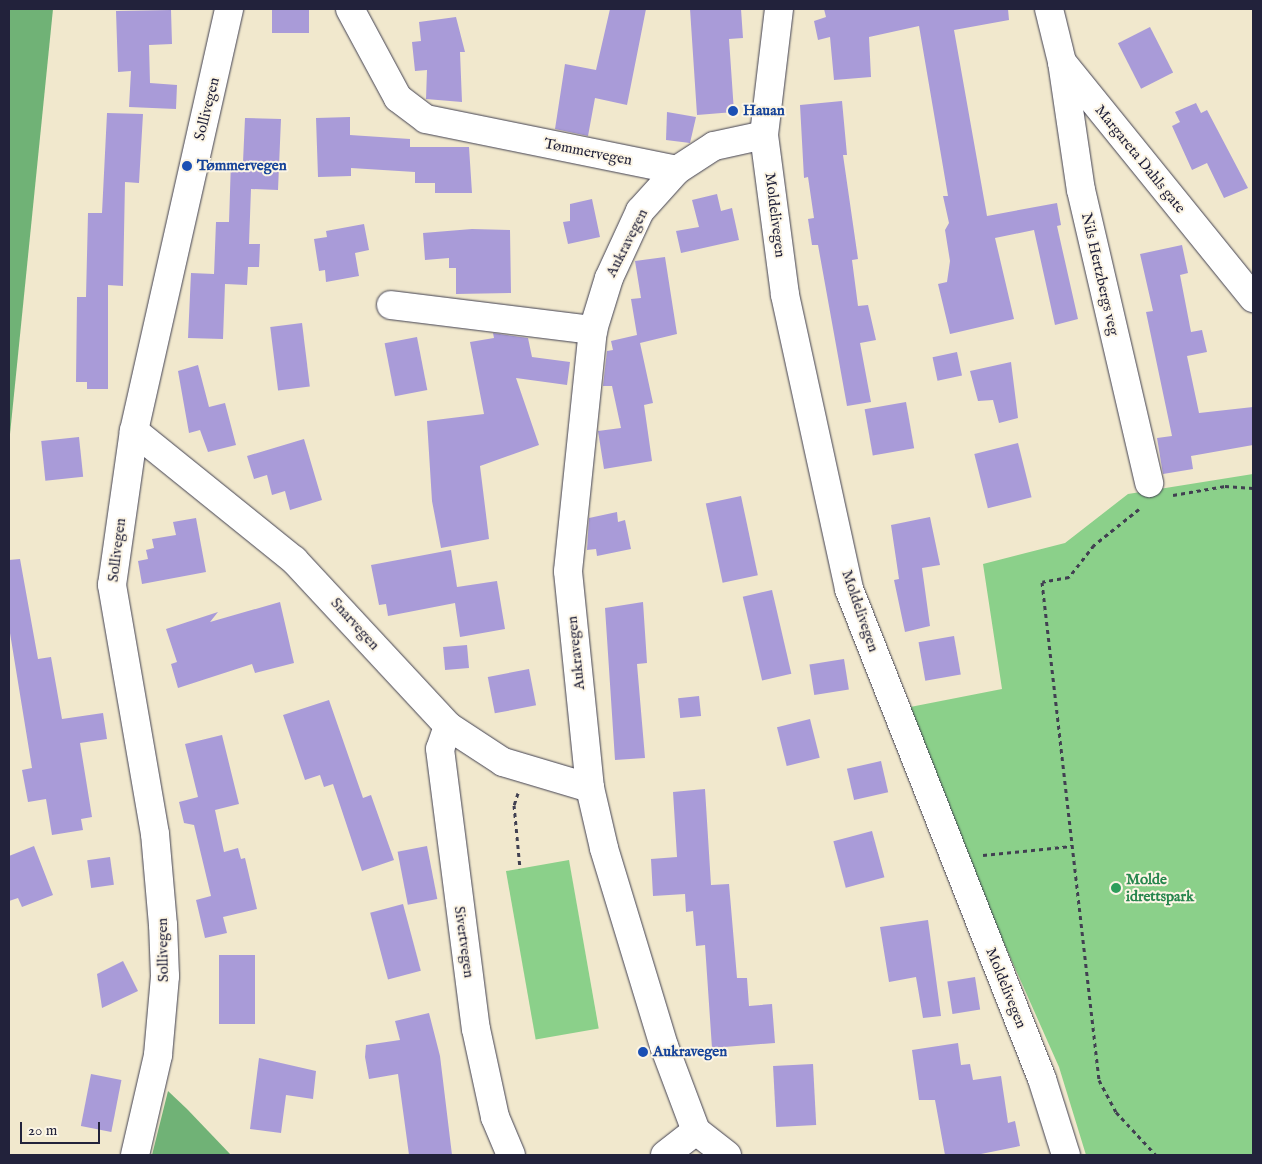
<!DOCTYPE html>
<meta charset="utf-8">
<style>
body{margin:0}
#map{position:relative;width:1262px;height:1164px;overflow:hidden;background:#f1e8cd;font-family:"IM FELL English",serif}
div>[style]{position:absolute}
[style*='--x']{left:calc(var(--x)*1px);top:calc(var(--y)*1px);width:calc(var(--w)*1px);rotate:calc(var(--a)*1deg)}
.green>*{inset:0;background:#8bd08a;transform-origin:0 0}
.forest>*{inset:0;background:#70b276}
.building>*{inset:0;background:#a99bd8;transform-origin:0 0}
.path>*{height:3px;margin-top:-1.5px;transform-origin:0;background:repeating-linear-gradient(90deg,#414051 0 4px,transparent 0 8px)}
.roads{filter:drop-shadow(0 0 1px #414051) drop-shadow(0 0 1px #414051)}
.minor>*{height:28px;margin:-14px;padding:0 14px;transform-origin:14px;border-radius:14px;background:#fff}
.major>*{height:28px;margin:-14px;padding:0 14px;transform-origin:14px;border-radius:14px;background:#fff}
.dots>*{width:14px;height:14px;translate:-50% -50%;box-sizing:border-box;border:2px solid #fcf5e5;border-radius:50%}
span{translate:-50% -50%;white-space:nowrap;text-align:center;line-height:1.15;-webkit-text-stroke:4px #fcf5e5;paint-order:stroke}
.street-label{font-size:15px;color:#22223b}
.transit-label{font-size:15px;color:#164399;font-weight:700}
.left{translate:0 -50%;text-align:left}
.leisure-label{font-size:15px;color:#27864d;font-weight:700}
.frame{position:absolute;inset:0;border:10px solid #22223b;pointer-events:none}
.scale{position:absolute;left:20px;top:1122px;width:80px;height:22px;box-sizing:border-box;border:2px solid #22223b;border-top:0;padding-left:6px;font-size:15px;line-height:18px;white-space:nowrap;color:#22223b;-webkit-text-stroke:4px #fcf5e5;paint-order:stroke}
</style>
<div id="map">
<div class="green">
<div style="clip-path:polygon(1253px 474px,1253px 1155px,1086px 1155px,1059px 1067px,900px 709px,1002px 689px,983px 564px,1065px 543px,1128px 494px)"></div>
<div style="left:569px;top:860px;width:171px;height:64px;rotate:80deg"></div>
</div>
<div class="forest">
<div style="clip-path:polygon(9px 9px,53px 9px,9px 444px)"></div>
<div style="clip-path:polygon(168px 1091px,187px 1109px,231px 1155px,152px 1155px)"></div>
</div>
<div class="building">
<div style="left:272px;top:9px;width:37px;height:24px"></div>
<div style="clip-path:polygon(610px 9px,646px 9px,627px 105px,595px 98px,588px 136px,555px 129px,565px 64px,596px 70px)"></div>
<div style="clip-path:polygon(690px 9px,741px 9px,743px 38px,729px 39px,734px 112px,697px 115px)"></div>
<div style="clip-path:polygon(824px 9px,1008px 9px,1009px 20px,954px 30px,987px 216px,1057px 203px,1061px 225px,1057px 226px,1078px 319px,1055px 325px,1034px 230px,995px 238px,1014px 319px,950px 334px,938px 284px,947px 282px,950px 261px,945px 230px,949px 223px,943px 196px,948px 196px,919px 26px,869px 37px,871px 77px,834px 80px,830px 37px,818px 40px,814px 21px,826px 17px)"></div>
<div style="clip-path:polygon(171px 10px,172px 44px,149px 45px,150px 83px,177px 85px,176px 109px,129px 107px,131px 71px,118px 72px,116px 11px)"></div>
<div style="clip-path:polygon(456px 17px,465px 52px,460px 52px,462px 102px,426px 99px,427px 70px,415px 71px,412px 42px,421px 41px,419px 22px)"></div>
<div style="left:1150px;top:27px;width:51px;height:36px;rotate:63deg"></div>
<div style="clip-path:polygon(842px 101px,847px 155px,843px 155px,858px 259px,852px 260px,858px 306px,868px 305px,876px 340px,860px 343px,871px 402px,847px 406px,818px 245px,812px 245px,808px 219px,814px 218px,808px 177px,804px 178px,800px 105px)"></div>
<div style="clip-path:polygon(1196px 103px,1201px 113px,1207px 110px,1248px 188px,1224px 198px,1207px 163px,1192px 170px,1172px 126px,1180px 122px,1175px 112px)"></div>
<div style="clip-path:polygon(667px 112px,696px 117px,690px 143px,666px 140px)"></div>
<div style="clip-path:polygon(107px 113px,143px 114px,139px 183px,125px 182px,123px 286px,108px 285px,108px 389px,87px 389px,87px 382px,76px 382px,77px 297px,86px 297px,88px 213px,102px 213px)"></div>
<div style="clip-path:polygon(350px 117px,350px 135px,410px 139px,410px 147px,469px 147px,472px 193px,435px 193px,435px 183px,415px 183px,415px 172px,351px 168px,351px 176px,318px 177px,316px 118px)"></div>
<div style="clip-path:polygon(245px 118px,281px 119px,278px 190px,251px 189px,249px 244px,260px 244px,259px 267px,248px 267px,247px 285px,225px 284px,223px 339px,188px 338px,191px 273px,214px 274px,216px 222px,229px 222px,231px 161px,243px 162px)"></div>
<div style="clip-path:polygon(717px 194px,721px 211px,732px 208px,739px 240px,681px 253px,676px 231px,699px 227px,692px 200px)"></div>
<div style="clip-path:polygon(592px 199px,600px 237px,568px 244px,563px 222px,570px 221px,570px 204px)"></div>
<div style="clip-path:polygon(364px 224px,369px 250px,355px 253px,359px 276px,326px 282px,325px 270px,319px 271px,314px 239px,327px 237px,326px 231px)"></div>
<div style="clip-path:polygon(472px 229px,510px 230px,511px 293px,456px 294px,456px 268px,449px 268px,449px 258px,425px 260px,423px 233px)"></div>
<div style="clip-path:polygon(1182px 245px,1188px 273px,1180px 275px,1191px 332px,1202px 330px,1207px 352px,1187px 356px,1199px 413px,1253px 407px,1253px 445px,1191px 456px,1193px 469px,1163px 474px,1157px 438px,1172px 436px,1146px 312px,1153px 311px,1140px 254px)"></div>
<div style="clip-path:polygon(665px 257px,677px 334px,640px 343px,653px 403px,644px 405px,652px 461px,604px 469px,598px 431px,621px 428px,612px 386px,603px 386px,607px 351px,613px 350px,611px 341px,637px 335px,631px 299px,641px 298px,635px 261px)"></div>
<div style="left:302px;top:323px;width:64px;height:32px;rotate:83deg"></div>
<div style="clip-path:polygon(493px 333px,528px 338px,532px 357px,570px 362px,567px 385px,516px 378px,539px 445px,480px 466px,489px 539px,441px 548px,432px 501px,427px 421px,484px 414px,470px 342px,494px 338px)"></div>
<div style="left:417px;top:337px;width:54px;height:33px;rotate:79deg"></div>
<div style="left:957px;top:352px;width:24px;height:25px;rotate:78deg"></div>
<div style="clip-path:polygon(1011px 362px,1018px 418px,999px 423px,993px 400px,978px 401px,970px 371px)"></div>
<div style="clip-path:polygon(198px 365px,209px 407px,225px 403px,236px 445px,208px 452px,200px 430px,189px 433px,178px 371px)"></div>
<div style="left:906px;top:402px;width:47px;height:42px;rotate:80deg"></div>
<div style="left:79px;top:437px;width:40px;height:38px;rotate:84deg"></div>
<div style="clip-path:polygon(304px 439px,322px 500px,290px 510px,285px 491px,272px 495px,267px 475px,254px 479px,247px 456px)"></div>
<div style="left:1018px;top:443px;width:56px;height:45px;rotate:76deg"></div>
<div style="left:741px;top:496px;width:81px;height:36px;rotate:78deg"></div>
<div style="clip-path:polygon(617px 512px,618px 522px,625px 520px,631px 549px,597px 556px,596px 549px,587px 550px,589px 518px)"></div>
<div style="clip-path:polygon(930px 517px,940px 565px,922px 568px,930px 626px,905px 632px,894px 580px,899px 579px,891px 525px)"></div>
<div style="clip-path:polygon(196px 518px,206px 572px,142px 584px,138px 561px,148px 559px,146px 550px,154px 548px,152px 539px,176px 535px,173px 522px)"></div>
<div style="clip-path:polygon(451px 550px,457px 587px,497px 581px,505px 629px,460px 637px,455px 603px,388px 616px,386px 604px,379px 605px,371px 565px)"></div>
<div style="clip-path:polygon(20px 559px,38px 659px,51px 657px,62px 719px,103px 713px,107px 739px,80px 743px,92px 817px,81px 819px,83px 830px,52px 835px,46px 799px,28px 802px,22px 770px,32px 768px,9px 627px,9px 560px)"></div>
<div style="left:772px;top:590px;width:86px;height:30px;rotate:77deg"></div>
<div style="clip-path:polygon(280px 602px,294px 663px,255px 673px,252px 664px,178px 688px,171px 664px,177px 662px,166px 629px,218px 612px,210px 622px)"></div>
<div style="clip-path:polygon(643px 602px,647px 663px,637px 664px,645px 758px,615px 760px,605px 608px)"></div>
<div style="left:954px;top:636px;width:39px;height:36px;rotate:80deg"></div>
<div style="left:467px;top:645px;width:23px;height:24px;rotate:85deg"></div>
<div style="left:844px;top:659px;width:31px;height:35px;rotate:81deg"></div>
<div style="left:529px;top:669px;width:37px;height:42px;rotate:79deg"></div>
<div style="left:699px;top:696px;width:20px;height:21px;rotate:84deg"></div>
<div style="clip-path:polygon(329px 700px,363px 798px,371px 795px,394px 860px,362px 871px,333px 784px,324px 787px,320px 775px,305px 780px,283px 715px)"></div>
<div style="left:810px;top:719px;width:40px;height:34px;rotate:76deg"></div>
<div style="clip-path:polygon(222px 735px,239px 804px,215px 810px,224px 852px,238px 848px,241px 859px,245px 858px,257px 909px,223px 917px,227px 933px,205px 938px,196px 900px,211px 896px,194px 825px,184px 823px,179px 802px,198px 797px,185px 744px)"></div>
<div style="left:881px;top:761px;width:32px;height:35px;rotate:77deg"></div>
<div style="clip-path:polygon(705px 789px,711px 885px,729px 884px,737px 978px,747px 978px,749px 1006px,772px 1004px,775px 1043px,712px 1048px,705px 945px,696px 946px,693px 911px,686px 912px,685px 894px,653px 896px,651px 859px,677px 857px,673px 792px)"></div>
<div style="left:872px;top:831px;width:48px;height:40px;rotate:75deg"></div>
<div style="clip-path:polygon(34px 846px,53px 895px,22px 907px,18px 898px,9px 901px,9px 856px)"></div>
<div style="left:427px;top:846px;width:54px;height:30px;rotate:79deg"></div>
<div style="left:110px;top:857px;width:28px;height:23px;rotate:82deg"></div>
<div style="left:403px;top:904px;width:69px;height:34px;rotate:75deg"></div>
<div style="clip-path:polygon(928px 920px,941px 1016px,923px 1018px,916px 977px,889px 982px,880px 927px)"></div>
<div style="left:219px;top:955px;width:36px;height:69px"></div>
<div style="clip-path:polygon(123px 961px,138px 991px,102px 1008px,97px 974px)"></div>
<div style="left:975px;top:977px;width:33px;height:28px;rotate:81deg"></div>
<div style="clip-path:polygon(429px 1013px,440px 1056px,452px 1155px,409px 1155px,398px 1074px,369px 1079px,365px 1057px,366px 1045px,400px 1040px,395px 1021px)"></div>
<div style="clip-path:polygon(958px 1043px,961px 1065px,970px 1064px,973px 1080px,1001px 1076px,1008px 1123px,1015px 1121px,1020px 1146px,976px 1155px,945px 1155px,935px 1100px,919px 1100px,912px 1050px)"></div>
<div style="clip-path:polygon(259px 1058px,316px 1071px,313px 1099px,286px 1095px,281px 1133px,250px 1129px)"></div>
<div style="left:813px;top:1064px;width:61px;height:40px;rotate:87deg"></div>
<div style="left:91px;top:1074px;width:31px;height:53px;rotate:11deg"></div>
</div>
<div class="path">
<div style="--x:1173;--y:495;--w:53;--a:-9.8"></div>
<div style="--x:1225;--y:486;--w:28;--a:4"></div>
<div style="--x:1139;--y:509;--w:58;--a:141.3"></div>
<div style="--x:1094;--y:545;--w:41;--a:128"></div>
<div style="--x:1069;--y:577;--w:27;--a:170"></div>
<div style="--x:1042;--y:582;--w:501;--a:83.47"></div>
<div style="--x:1099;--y:1080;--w:36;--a:62"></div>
<div style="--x:1116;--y:1112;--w:59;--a:47.1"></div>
<div style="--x:518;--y:793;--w:13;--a:108"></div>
<div style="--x:514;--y:805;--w:64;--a:84.6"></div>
<div style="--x:983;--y:855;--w:89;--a:-5.8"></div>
</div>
<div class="roads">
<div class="minor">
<div style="--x:350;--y:9;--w:101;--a:61.7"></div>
<div style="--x:398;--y:98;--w:35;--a:37"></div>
<div style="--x:426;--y:119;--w:256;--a:11.5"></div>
<div style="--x:1049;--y:9;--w:55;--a:76.2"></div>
<div style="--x:1062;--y:62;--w:304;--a:51"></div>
<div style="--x:1062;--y:62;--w:129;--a:81.6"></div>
<div style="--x:1081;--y:190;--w:301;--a:76.9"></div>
<div style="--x:391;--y:305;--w:204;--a:7.1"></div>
<div style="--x:134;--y:431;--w:206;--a:38.9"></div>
<div style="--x:294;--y:560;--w:226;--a:47.1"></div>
<div style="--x:448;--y:726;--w:66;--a:33.2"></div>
<div style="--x:503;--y:762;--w:91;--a:16.6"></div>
<div style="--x:448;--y:726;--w:24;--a:109"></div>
<div style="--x:440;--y:749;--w:282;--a:82.7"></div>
<div style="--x:476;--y:1029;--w:90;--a:77.8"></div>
<div style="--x:495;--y:1117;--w:41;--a:67.2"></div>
<div style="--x:135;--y:1155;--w:103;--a:-77"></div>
<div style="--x:158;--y:1055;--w:79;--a:-84.9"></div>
<div style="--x:165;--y:976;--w:51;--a:-92.2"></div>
<div style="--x:163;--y:925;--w:91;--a:-95"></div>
<div style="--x:155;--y:834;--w:253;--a:-99.8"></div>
<div style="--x:112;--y:585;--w:156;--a:-81.9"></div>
<div style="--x:134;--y:431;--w:433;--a:-77.3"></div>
<div style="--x:665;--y:1155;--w:39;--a:-38"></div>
<div style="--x:727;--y:1155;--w:39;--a:-142"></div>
<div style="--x:696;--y:1131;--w:91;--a:-110.6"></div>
<div style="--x:664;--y:1046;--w:207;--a:-106.9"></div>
<div style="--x:604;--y:848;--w:62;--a:-103.1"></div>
<div style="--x:590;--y:788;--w:218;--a:-95.8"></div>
<div style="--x:568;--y:571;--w:242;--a:-84.1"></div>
<div style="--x:593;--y:330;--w:54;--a:-72.9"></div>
<div style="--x:609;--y:278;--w:74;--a:-65.2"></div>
<div style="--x:640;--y:211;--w:55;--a:-47.9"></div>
<div style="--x:677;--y:170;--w:44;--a:-33"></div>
<div style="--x:714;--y:146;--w:51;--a:-12.4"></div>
</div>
<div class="major">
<div style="--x:779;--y:9;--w:127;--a:96.8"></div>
<div style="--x:764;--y:135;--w:161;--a:82.5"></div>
<div style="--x:785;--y:295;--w:301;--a:77.7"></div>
<div style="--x:849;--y:589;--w:527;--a:68.5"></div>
<div style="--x:1042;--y:1079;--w:80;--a:72.5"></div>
</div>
</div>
<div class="dots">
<div style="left:733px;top:111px;background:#1a4fb4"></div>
<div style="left:187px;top:166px;background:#1a4fb4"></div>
<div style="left:1116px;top:888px;background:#2e9e5b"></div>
<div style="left:643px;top:1052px;background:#1a4fb4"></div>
</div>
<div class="street-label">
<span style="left:207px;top:109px;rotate:-76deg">Sollivegen</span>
<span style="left:588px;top:152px;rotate:11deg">Tømmervegen</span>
<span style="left:1140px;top:159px;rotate:51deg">Margareta Dahls gate</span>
<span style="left:775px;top:215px;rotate:83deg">Moldelivegen</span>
<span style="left:627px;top:243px;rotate:-63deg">Aukravegen</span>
<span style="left:1100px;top:274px;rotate:77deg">Nils Hertzbergs veg</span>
<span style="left:117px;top:550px;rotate:-83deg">Sollivegen</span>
<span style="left:860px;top:611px;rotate:71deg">Moldelivegen</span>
<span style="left:355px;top:624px;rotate:48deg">Snarvegen</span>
<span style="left:576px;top:653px;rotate:-96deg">Aukravegen</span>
<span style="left:464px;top:942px;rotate:82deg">Sivertvegen</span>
<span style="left:163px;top:950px;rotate:-91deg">Sollivegen</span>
<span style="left:1006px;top:988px;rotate:68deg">Moldelivegen</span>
</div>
<div class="transit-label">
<span class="left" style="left:743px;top:111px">Hauan</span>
<span class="left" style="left:197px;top:166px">Tømmervegen</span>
<span class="left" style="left:653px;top:1052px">Aukravegen</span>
</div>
<div class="leisure-label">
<span class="left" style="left:1126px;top:888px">Molde<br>idrettspark</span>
</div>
<div class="frame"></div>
<div class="scale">20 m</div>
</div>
